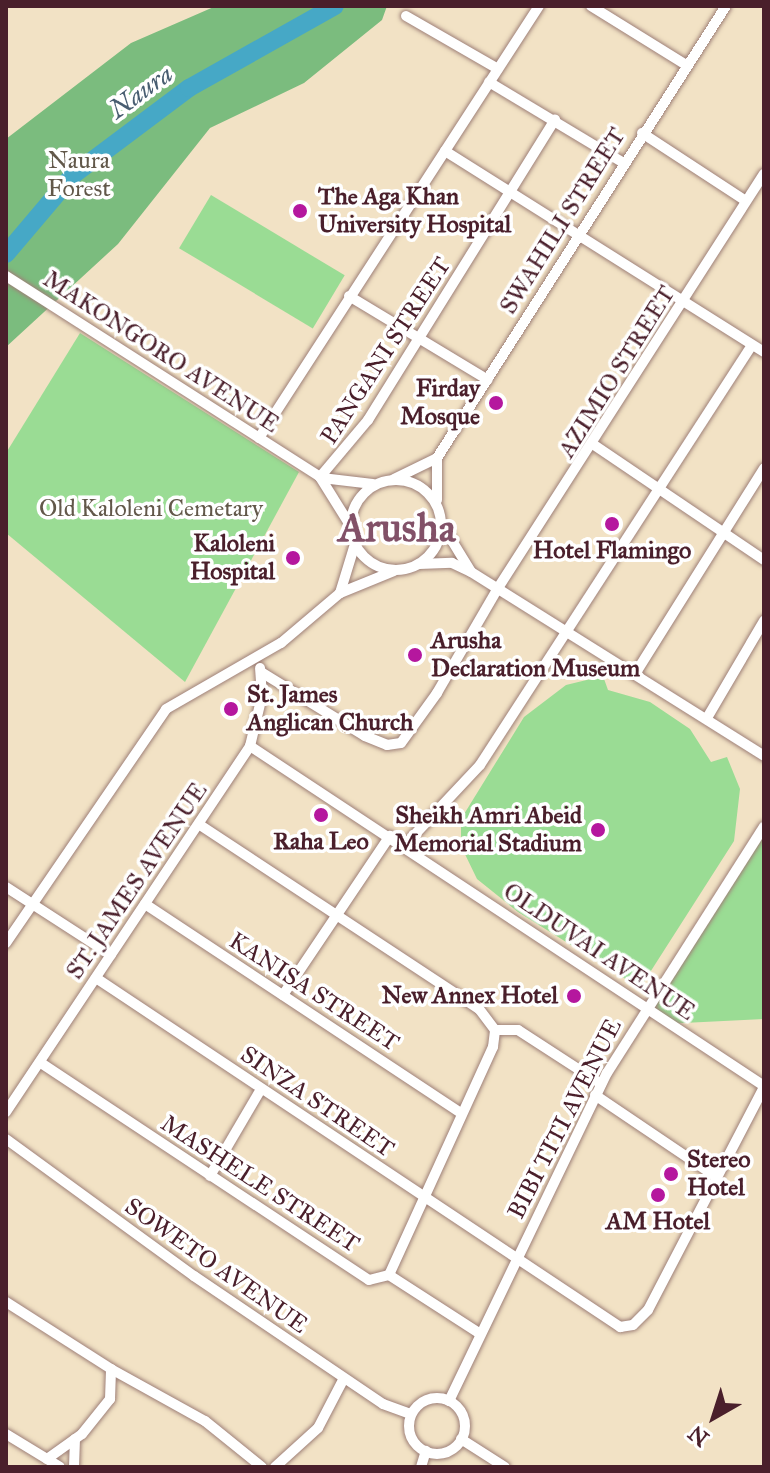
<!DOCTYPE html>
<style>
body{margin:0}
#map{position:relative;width:770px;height:1473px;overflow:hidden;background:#f2e2c5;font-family:"IM FELL Great Primer",serif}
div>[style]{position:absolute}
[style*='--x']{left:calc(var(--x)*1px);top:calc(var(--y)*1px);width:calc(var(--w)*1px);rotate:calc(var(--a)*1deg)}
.green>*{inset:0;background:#9adc94;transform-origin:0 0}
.forest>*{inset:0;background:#7bbc7e}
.river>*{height:18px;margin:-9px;padding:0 9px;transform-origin:9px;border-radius:9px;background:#46a8c6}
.roads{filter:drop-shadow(0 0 2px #9e8078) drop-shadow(0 0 2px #9e8078)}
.street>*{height:10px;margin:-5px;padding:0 5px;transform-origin:5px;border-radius:5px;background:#fff}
.street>.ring{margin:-5px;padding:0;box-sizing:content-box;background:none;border:10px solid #fff;border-radius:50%}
.dots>*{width:22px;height:22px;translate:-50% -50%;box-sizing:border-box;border:4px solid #fff;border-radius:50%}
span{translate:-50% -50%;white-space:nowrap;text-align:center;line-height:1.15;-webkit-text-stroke:7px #fff;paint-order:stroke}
.park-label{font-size:24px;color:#62584a}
.poi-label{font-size:24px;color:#4a1f2b;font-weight:700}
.left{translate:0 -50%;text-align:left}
.right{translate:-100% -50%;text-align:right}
.street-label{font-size:24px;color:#4a1f2b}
.water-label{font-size:26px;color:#485d71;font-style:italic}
.town-label{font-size:40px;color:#825168;font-weight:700}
.frame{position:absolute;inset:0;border:8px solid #4a1f2b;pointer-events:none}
.north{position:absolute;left:674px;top:1377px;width:80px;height:80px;-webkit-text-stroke:6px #fff;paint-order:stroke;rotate:219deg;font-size:22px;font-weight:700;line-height:32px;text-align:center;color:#4a1f2b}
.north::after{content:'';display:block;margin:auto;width:28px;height:36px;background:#4a1f2b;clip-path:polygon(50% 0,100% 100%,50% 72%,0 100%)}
</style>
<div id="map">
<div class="green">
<div style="left:211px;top:195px;width:156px;height:62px;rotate:31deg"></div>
<div style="clip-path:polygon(80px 333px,299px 472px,185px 682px,6px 533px,6px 453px)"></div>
<div style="clip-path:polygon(603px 676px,608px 690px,650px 702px,690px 729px,711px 762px,727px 757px,740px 789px,734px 841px,640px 988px,518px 912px,477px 879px,461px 846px,461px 819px,524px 717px,566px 685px)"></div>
<div style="clip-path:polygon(764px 827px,764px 1019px,663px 1024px,647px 1014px)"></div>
</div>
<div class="forest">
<div style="clip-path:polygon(216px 6px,387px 6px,382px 20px,304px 83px,210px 128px,118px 244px,6px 347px,6px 139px,131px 43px)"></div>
</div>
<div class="river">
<div style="--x:6;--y:254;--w:104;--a:-49.7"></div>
<div style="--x:73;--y:175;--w:145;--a:-36.9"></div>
<div style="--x:189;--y:88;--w:167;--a:-29.3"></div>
</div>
<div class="roads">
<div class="street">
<div style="--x:591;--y:6;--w:112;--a:31.8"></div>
<div style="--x:406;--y:16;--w:106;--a:29.9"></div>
<div style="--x:489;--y:82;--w:157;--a:31"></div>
<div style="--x:642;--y:133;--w:124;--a:33.2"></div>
<div style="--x:445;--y:151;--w:377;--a:32.2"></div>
<div style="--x:6;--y:276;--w:373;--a:32.6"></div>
<div style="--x:320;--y:477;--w:57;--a:58"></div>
<div style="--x:349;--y:296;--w:162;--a:31.1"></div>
<div style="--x:259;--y:438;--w:515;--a:-57.05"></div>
<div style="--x:594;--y:445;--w:205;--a:34.1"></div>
<div style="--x:320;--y:477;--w:75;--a:-49.9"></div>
<div style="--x:368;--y:420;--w:354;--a:-58.1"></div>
<div style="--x:322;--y:478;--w:51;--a:6.7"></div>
<div style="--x:394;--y:479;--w:48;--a:-26"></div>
<div style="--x:437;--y:458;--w:536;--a:-57.41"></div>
<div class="ring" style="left:351px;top:480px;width:80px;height:80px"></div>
<div style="--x:437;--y:500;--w:42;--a:-90"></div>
<div style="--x:443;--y:526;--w:52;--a:58.5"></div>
<div style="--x:419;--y:564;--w:33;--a:-2"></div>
<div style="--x:452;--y:563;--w:21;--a:25"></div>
<div style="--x:471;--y:572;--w:346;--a:32.1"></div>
<div style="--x:340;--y:593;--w:51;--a:-73"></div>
<div style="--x:261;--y:672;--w:122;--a:31.6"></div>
<div style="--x:365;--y:736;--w:24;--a:22"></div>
<div style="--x:387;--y:745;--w:14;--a:-8"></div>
<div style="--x:401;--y:743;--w:62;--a:-54.2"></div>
<div style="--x:437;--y:693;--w:121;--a:-59.8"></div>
<div style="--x:498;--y:588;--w:492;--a:-57.3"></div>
<div style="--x:635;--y:674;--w:243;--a:-57.9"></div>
<div style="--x:707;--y:718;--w:113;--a:-59.6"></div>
<div style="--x:250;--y:746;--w:616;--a:33.48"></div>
<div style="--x:404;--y:846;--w:111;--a:-46.8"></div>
<div style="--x:480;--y:765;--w:500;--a:-57.07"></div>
<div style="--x:6;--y:887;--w:125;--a:32.9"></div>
<div style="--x:145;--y:904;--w:379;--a:33.5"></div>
<div style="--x:6;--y:943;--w:283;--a:-55.6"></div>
<div style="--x:166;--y:709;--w:133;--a:-29.9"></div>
<div style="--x:281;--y:643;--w:77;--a:-40.3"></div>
<div style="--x:340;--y:593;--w:58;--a:-22.2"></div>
<div style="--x:96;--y:978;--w:630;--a:33.66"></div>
<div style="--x:620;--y:1327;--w:13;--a:-9"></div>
<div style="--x:633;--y:1325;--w:21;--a:-45"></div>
<div style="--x:648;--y:1310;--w:251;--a:-62.5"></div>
<div style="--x:283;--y:995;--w:192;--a:-56.1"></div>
<div style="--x:495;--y:1030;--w:23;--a:0"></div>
<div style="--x:518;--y:1030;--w:99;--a:33"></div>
<div style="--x:41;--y:1063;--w:393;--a:33.5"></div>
<div style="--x:369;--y:1280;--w:21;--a:-14"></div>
<div style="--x:389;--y:1275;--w:251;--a:-65.5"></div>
<div style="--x:493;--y:1047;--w:17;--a:-83"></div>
<div style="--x:495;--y:1030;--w:26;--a:-127"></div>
<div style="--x:479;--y:1009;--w:334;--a:-146.6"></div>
<div style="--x:595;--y:1095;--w:145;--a:34"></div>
<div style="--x:6;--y:1112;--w:440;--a:-56.3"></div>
<div style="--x:250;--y:746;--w:51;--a:-76.5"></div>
<div style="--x:262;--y:696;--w:28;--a:-94"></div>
<div style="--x:6;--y:1139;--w:233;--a:36.1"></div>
<div style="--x:194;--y:1276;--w:228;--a:34.1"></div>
<div style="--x:383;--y:1404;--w:30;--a:20"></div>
<div style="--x:210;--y:1176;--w:101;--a:-59.6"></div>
<div style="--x:389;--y:1275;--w:107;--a:32.8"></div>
<div style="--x:6;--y:1302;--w:125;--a:32.5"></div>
<div style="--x:111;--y:1369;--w:107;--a:29"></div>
<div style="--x:205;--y:1421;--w:73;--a:38.9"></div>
<div class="ring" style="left:409px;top:1398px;width:46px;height:46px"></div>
<div style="--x:449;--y:1401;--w:364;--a:-64.3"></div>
<div style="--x:607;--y:1073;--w:292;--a:-57.5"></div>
<div style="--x:6;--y:1434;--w:63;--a:31.4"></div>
<div style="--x:461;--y:1439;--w:52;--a:32.5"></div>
<div style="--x:47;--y:1459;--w:43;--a:-35.5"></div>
<div style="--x:82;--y:1434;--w:45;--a:-51.3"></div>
<div style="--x:110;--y:1399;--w:30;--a:-88"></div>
<div style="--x:74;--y:1467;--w:28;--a:-88"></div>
<div style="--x:275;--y:1467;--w:58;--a:-42.2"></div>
<div style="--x:318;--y:1428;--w:56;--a:-62.5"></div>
<div style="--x:421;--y:1467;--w:17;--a:-73"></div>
</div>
</div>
<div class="dots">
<div style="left:300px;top:211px;background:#b5179e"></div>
<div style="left:496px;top:403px;background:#b5179e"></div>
<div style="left:612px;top:524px;background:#b5179e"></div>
<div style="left:293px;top:558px;background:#b5179e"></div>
<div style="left:415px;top:655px;background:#b5179e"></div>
<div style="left:231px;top:709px;background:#b5179e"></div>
<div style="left:321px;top:815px;background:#b5179e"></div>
<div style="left:598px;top:830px;background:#b5179e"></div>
<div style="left:574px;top:996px;background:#b5179e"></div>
<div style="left:671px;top:1174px;background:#b5179e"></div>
<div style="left:658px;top:1195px;background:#b5179e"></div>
</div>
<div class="park-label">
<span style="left:79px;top:175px">Naura<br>Forest</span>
<span style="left:151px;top:509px">Old Kaloleni Cemetary</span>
</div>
<div class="poi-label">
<span class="left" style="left:318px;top:211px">The Aga Khan<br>University Hospital</span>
<span class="right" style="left:480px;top:403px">Firday<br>Mosque</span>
<span class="right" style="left:275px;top:558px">Kaloleni<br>Hospital</span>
<span style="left:612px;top:551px">Hotel Flamingo</span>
<span class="left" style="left:431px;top:655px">Arusha<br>Declaration Museum</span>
<span class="left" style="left:247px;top:709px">St. James<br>Anglican Church</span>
<span class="right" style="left:582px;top:830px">Sheikh Amri Abeid<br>Memorial Stadium</span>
<span style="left:321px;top:842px">Raha Leo</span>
<span class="right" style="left:558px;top:996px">New Annex Hotel</span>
<span class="left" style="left:687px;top:1174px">Stereo<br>Hotel</span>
<span style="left:658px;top:1222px">AM Hotel</span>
</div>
<div class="street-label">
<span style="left:563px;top:221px;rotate:-58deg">SWAHILI STREET</span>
<span style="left:386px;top:351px;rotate:-57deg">PANGANI STREET</span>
<span style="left:161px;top:352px;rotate:33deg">MAKONGORO AVENUE</span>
<span style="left:617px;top:372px;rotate:-58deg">AZIMIO STREET</span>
<span style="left:137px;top:881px;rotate:-56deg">ST. JAMES AVENUE</span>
<span style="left:599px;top:952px;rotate:34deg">OLDUVAI AVENUE</span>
<span style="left:314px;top:992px;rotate:33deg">KANISA STREET</span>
<span style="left:317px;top:1102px;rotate:34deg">SINZA STREET</span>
<span style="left:565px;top:1119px;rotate:-63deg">BIBI TITI AVENUE</span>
<span style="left:260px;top:1184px;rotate:33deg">MASHELE STREET</span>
<span style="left:216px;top:1266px;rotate:35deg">SOWETO AVENUE</span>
</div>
<div class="water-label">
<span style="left:141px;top:92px;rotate:-36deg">Naura</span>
</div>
<div class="town-label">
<span style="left:397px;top:528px">Arusha</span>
</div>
<div class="frame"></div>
<div class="north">N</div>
</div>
